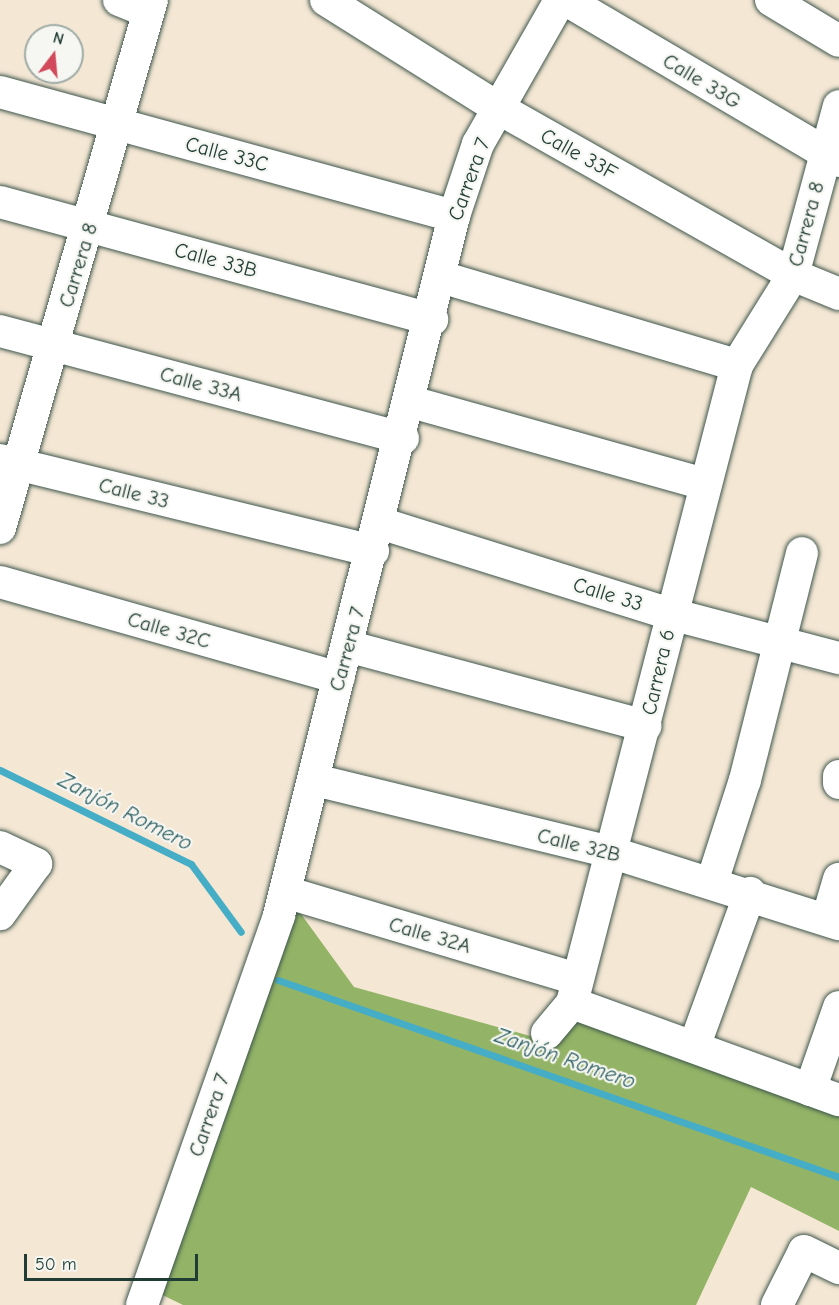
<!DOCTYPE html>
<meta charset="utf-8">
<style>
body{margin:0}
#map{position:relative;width:839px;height:1305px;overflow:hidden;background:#f4e7d4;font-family:"Comic Neue",sans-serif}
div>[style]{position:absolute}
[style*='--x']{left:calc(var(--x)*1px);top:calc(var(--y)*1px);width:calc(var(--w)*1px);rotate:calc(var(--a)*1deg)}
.forest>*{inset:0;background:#93b467}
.stream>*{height:7px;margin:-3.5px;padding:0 3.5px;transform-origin:3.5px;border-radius:3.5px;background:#46adc6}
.roads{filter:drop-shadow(0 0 2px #3f564c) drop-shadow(0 0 2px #3f564c)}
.minor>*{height:32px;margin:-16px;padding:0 16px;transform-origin:16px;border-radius:16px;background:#fff}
span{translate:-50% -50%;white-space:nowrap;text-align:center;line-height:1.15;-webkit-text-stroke:4.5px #f6f6f2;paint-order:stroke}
.street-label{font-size:21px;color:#1f3d34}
.water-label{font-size:22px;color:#2b5f60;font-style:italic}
.north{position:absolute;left:24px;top:24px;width:60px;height:60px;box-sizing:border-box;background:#f6f6f2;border:2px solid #a0aca6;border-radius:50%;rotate:16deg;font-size:16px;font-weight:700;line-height:24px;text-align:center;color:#1f3d34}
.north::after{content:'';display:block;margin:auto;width:21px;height:27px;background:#d1495b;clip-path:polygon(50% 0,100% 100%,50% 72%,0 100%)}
.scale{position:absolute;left:24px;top:1254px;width:174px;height:27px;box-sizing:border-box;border:3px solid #1f3d34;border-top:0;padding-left:8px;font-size:18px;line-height:21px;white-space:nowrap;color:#1f3d34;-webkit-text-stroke:4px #f6f6f2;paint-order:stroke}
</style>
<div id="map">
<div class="forest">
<div style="clip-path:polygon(285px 892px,354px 987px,559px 1044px,572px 1003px,839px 1099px,839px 1231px,751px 1187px,696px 1305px,183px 1305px,148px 1288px)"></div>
</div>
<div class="stream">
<div style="--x:0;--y:770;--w:213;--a:26.2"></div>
<div style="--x:191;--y:864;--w:84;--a:53.7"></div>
<div style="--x:278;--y:980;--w:595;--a:19.35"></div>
</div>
<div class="roads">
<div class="minor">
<div style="--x:119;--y:0;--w:31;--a:22"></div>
<div style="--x:326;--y:0;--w:203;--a:32.1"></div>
<div style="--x:498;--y:108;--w:339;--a:29.5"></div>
<div style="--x:793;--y:275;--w:50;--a:22.4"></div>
<div style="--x:566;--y:0;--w:317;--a:30.5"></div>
<div style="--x:771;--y:0;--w:79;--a:31.1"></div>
<div style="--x:0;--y:92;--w:471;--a:15.3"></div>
<div style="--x:0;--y:202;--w:448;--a:15.2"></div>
<div style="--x:441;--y:277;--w:309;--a:16.6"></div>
<div style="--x:0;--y:331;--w:417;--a:14.9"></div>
<div style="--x:411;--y:402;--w:304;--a:15.6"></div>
<div style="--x:0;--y:460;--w:384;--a:13.7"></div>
<div style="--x:380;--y:523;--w:305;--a:17.4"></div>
<div style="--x:671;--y:614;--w:174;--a:14.7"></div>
<div style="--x:0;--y:528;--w:549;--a:-73.94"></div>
<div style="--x:0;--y:582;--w:352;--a:15.8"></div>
<div style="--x:347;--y:646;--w:309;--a:15"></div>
<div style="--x:839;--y:776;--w:7;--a:90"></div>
<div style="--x:315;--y:780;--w:304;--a:13.7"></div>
<div style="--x:610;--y:852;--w:240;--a:17.5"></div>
<div style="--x:0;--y:847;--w:40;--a:25"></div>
<div style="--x:36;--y:864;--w:62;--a:125.8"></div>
<div style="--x:712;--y:882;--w:107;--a:-72.1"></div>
<div style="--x:745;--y:780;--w:234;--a:-75.9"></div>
<div style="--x:285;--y:892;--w:302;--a:16.6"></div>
<div style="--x:827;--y:920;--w:43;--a:-73.7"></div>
<div style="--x:572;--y:1003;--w:284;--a:20"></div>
<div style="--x:547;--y:1033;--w:39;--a:-50"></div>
<div style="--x:572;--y:1003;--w:659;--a:-75.5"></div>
<div style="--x:737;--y:365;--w:106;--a:-58.1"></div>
<div style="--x:793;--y:275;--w:175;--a:-74.8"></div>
<div style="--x:694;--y:1047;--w:164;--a:-70"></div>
<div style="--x:810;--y:1090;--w:88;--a:-70.7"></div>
<div style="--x:142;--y:1305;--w:413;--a:-70.6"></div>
<div style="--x:279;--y:915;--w:721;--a:-75.94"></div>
<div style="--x:454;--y:216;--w:76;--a:-71.6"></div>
<div style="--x:478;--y:144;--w:166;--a:-60.3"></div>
<div style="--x:777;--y:1305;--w:60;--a:-63.4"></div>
<div style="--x:804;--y:1251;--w:39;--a:26"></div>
</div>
</div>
<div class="street-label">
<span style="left:702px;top:81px;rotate:31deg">Calle 33G</span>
<span style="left:227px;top:154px;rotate:15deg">Calle 33C</span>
<span style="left:579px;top:154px;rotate:29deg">Calle 33F</span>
<span style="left:469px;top:179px;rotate:-70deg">Carrera 7</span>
<span style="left:806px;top:224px;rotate:-75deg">Carrera 8</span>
<span style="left:216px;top:260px;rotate:15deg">Calle 33B</span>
<span style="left:78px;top:265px;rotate:-73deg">Carrera 8</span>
<span style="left:201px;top:384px;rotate:15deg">Calle 33A</span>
<span style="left:134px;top:493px;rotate:14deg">Calle 33</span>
<span style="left:608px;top:594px;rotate:17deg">Calle 33</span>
<span style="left:169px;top:630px;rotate:16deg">Calle 32C</span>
<span style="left:347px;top:649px;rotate:-75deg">Carrera 7</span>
<span style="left:658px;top:672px;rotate:-77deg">Carrera 6</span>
<span style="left:579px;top:845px;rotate:14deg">Calle 32B</span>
<span style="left:430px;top:935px;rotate:16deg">Calle 32A</span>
<span style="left:209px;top:1115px;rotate:-71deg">Carrera 7</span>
</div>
<div class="water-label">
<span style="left:125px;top:812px;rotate:27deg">Zanjón Romero</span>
<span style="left:565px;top:1059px;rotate:19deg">Zanjón Romero</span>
</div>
<div class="north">N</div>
<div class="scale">50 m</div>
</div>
